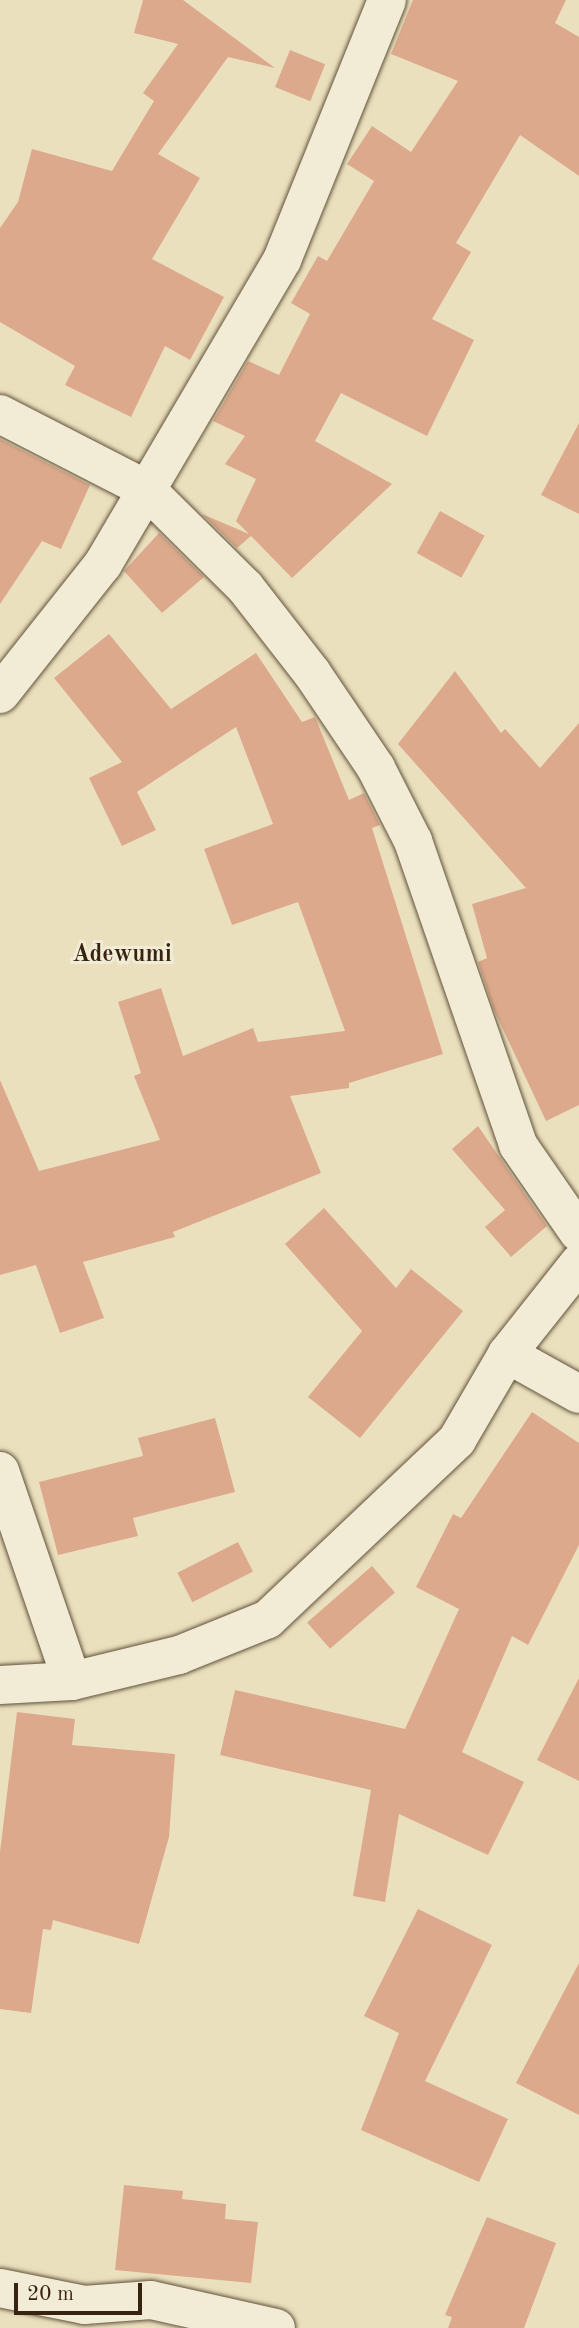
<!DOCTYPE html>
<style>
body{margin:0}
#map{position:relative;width:579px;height:2328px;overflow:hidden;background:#ebe0be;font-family:"Old Standard TT",serif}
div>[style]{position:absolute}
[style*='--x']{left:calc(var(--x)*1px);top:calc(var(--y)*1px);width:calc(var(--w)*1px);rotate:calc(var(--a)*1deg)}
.building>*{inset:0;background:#dca98c;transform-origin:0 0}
.roads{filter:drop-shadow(0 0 2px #63533c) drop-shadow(0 0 2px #63533c)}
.street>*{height:38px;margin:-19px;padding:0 19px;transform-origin:19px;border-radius:19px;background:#f2ebd5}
span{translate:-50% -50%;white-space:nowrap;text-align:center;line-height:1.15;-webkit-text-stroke:6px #f2ebd5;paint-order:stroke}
.quarter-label{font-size:24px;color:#362411;font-weight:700}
.scale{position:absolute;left:14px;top:2283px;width:128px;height:32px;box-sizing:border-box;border:4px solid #362411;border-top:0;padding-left:9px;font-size:21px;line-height:24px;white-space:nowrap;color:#362411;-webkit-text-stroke:5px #f2ebd5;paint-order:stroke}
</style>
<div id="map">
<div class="building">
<div style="clip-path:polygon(143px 0,183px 0,275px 68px,228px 57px,158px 154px,200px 178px,152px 259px,224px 297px,190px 360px,165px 346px,131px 417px,65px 385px,75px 366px,0 322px,0 228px,18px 202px,32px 149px,112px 171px,154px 101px,143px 93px,178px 44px,134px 33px)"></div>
<div style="clip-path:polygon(413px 0,566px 0,555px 23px,579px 37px,579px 176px,520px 135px,456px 243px,471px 252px,432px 319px,474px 340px,427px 436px,341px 393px,315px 441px,392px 484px,292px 578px,251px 536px,237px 548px,202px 514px,249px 534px,236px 521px,256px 479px,225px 464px,245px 436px,213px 421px,248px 361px,279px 375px,310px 314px,291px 303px,318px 256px,327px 261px,374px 181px,347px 164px,372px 126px,411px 152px,458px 81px,391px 54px)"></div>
<div style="left:290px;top:50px;width:38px;height:40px;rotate:22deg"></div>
<div style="clip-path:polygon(579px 423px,579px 514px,541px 495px)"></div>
<div style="clip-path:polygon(0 439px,90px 485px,61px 549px,42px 541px,0 604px)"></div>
<div style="left:440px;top:511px;width:51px;height:48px;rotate:29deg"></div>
<div style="clip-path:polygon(159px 533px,204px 577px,162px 613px,124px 571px)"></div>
<div style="clip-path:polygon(109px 634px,171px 709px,256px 653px,302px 722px,315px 717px,349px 800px,364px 793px,380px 825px,372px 828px,443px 1054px,349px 1083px,349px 1088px,290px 1096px,321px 1173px,173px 1232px,175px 1237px,83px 1262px,104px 1318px,60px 1333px,36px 1265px,0 1275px,0 1080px,39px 1171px,160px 1140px,134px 1076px,141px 1073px,118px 1002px,161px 988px,183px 1056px,253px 1028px,258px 1042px,345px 1031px,298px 902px,232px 925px,204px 849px,273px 824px,236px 727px,137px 792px,156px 830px,122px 846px,89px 778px,122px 762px,54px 678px)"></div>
<div style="clip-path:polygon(455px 671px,501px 733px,505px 729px,540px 768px,579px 723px,579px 1105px,546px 1121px,494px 1010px,478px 962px,487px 958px,472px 904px,526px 888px,398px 744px)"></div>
<div style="clip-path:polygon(478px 1126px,547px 1226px,511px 1257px,485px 1227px,505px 1210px,452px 1149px)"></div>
<div style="clip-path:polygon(324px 1208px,396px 1288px,411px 1269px,463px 1311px,360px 1438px,308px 1397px,362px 1331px,285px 1244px)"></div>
<div style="clip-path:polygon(532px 1412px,579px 1443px,579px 1545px,528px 1645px,512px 1636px,462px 1752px,524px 1782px,488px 1855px,399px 1814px,385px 1902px,353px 1896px,371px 1790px,220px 1755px,235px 1690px,405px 1729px,459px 1609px,416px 1587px,453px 1514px,461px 1518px)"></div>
<div style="clip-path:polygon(215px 1418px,235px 1492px,133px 1518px,138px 1536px,58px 1555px,39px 1482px,143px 1456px,138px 1438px)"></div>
<div style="left:238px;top:1542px;width:33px;height:68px;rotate:63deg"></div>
<div style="left:372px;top:1566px;width:35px;height:86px;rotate:49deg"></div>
<div style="clip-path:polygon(579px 1678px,579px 1781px,537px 1760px)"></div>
<div style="clip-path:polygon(17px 1712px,75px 1719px,72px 1745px,175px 1754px,169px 1837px,139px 1944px,53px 1920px,51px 1930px,43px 1929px,31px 2013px,0 2009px,0 1852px)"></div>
<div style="clip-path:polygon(418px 1909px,492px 1945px,425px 2081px,508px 2119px,479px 2182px,361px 2130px,399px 2033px,364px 2016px)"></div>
<div style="clip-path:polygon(579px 1963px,579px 2115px,516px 2083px)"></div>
<div style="clip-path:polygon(124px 2185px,183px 2191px,182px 2199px,226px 2204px,225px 2219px,258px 2222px,251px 2283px,115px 2270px)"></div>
<div style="clip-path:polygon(487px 2217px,556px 2243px,524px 2328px,448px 2328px,452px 2317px,445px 2315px)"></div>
</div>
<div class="roads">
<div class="street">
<div style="--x:0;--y:414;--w:164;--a:27.2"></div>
<div style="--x:146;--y:489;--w:139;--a:44.7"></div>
<div style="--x:245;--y:587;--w:109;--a:52.1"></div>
<div style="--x:312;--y:673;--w:115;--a:56"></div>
<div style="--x:376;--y:768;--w:82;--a:63.1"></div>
<div style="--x:413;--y:841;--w:322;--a:70.9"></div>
<div style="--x:518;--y:1145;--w:107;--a:55.3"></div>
<div style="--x:0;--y:694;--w:166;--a:-51.6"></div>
<div style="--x:103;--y:564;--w:353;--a:-59.5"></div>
<div style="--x:282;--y:260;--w:280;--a:-68"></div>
<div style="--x:507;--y:1354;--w:82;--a:29.1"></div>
<div style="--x:0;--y:1471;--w:222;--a:71.1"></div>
<div style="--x:0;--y:1685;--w:72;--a:-3.2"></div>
<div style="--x:72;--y:1681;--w:110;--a:-13.7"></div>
<div style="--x:179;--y:1655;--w:96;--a:-22"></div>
<div style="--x:268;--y:1619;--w:260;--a:-43.4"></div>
<div style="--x:457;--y:1440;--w:99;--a:-59.8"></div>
<div style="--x:507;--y:1354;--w:116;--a:-51.6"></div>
<div style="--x:0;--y:2288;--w:86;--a:11.4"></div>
<div style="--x:84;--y:2305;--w:67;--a:-4.3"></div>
<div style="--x:151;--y:2300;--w:128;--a:12.6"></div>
</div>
</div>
<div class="quarter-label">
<span style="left:122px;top:956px">Adewumi</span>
</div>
<div class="scale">20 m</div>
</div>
